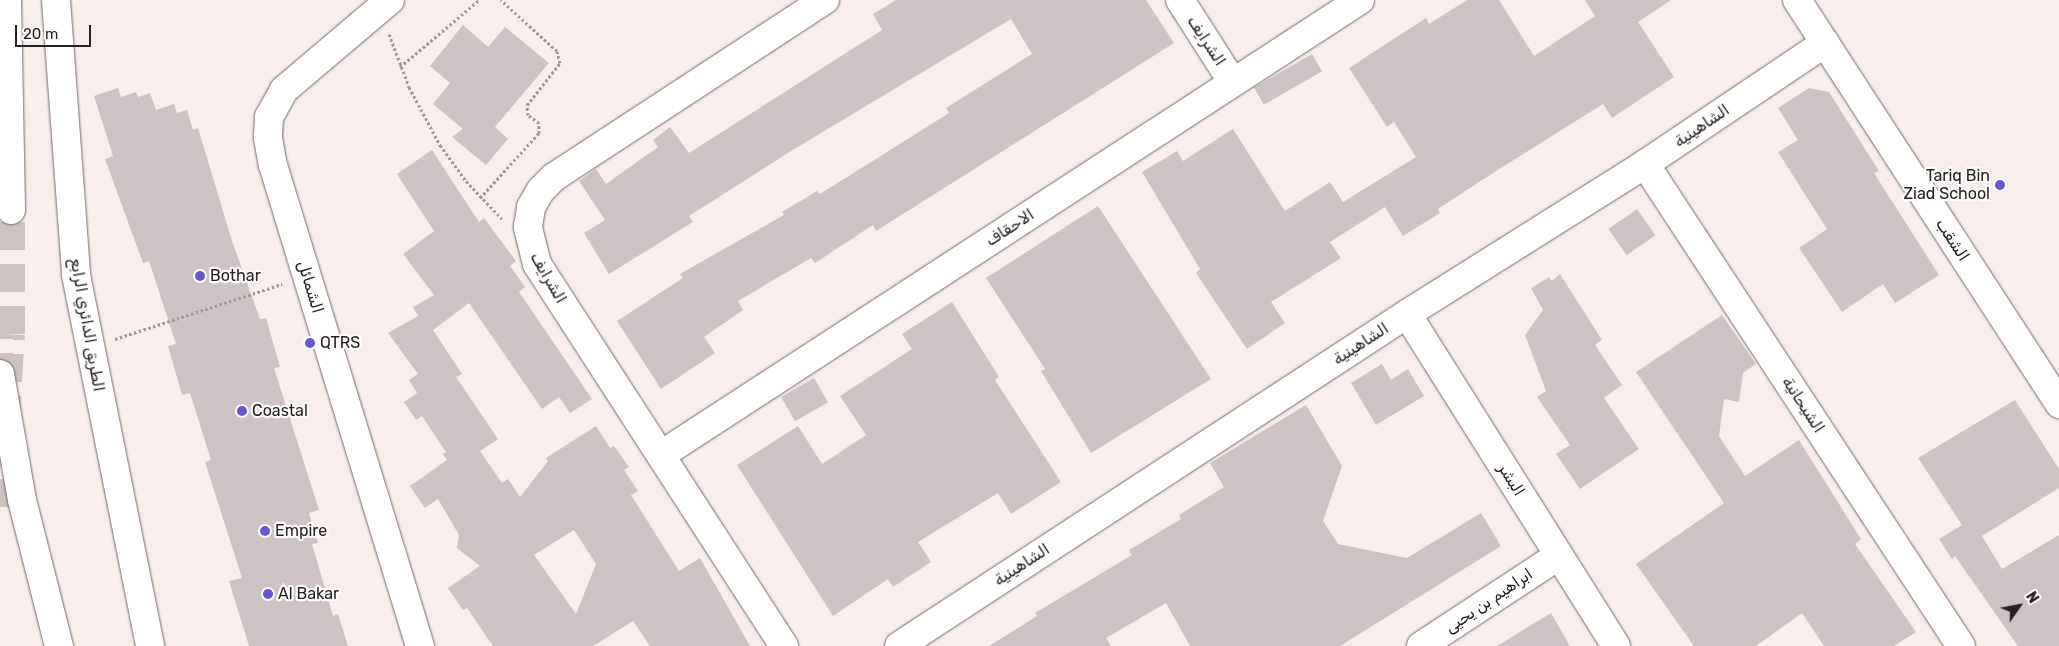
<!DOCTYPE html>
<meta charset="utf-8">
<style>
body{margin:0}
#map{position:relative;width:2059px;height:646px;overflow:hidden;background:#f7edeb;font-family:Rubik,Vazirmatn,sans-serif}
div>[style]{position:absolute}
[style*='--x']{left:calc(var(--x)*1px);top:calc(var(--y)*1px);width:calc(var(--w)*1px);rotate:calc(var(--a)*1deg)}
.building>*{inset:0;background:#cdc3c5;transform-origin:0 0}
.tertiary-tunnel>*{height:28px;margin-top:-14px;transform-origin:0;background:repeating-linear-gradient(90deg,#cdc4c2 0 28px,transparent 0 42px)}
.path>*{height:3px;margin-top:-1.5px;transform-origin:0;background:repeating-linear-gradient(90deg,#a09997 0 2.5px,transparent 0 5px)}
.roads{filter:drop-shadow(0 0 1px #736a69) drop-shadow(0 0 1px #736a69)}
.minor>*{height:28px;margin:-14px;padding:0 14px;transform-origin:14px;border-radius:14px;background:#fff}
.tertiary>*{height:28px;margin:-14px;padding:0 14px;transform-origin:14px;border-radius:14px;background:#fff}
.secondary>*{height:28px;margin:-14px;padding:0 14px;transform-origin:14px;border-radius:14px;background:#fff}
.primary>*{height:28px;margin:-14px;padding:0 14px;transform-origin:14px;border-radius:14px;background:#fff}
.dots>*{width:14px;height:14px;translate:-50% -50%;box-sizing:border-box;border:2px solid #fefcfc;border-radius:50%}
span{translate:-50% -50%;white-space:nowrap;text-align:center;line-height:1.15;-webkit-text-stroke:4.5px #fefcfc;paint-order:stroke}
.street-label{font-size:16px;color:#252120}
.poi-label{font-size:16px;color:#252120}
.right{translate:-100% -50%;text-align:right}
.left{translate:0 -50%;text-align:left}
.north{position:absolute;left:1994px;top:581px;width:50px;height:50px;-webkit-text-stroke:4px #fefcfc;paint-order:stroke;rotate:57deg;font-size:14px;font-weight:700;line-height:20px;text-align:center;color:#252120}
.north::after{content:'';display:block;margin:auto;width:18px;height:22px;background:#252120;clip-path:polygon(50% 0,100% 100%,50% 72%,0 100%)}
.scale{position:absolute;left:15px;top:25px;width:76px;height:22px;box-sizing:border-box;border:2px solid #252120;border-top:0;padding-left:6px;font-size:15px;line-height:18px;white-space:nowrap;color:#252120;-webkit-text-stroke:4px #fefcfc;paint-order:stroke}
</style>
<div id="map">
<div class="building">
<div style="clip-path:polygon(896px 0,1146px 0,1174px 43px,876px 231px,873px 225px,815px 263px,811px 258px,738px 301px,743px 310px,704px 337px,715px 353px,661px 389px,617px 321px,683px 278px,680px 274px,784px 215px,782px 212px,817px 191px,820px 194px,949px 113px,946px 108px,1032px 54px,1011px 19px,791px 151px,689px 216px,693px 222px,609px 274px,584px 233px,605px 220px,579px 181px,596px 169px,606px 184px,658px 147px,653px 140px,670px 127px,689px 153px,882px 30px,873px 14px)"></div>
<div style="clip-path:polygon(1467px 0,1499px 0,1534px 56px,1595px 16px,1585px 0,1671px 0,1638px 22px,1674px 77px,1612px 118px,1603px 104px,1482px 180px,1438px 209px,1440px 213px,1403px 236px,1385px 207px,1330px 242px,1341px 258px,1271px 302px,1285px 323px,1247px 349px,1196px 273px,1200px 269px,1142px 172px,1177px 151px,1183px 161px,1233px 129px,1285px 211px,1330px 182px,1343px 202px,1416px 157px,1394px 122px,1387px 127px,1349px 68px,1426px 18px,1429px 24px)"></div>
<div style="clip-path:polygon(463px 25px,488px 47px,505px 27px,549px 63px,495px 127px,508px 139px,486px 165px,452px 137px,463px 129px,433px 104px,450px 83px,430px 66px)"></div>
<div style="left:1312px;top:54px;width:20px;height:67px;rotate:60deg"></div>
<div style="clip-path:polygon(118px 88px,121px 97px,136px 92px,138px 97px,150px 93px,156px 110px,174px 104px,177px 113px,187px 110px,193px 130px,198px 128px,232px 241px,260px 319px,266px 318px,280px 367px,274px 368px,319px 510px,309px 513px,318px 543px,312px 544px,333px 616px,338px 614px,348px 646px,249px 646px,229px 581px,242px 578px,205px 462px,211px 460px,190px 393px,182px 395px,168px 346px,176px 344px,149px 261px,143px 263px,105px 159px,113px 156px,94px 96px)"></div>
<div style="clip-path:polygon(1809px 88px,1829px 92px,1879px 171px,1874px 173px,1939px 275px,1895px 303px,1883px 284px,1842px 312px,1799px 248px,1827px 229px,1778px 152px,1798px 140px,1778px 108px)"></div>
<div style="clip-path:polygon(evenodd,432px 150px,479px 222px,484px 218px,516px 261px,510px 266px,525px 287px,519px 292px,592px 399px,570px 413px,559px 397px,542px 409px,469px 303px,433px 330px,462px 374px,456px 377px,498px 439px,480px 451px,502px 483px,508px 479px,520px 497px,548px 461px,546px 458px,596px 426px,610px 448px,614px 446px,629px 467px,624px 470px,638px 491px,631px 495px,679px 571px,700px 558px,750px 646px,650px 646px,633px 621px,593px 646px,493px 646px,467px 608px,463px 610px,448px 588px,480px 566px,457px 548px,459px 535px,438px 499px,425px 508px,410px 486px,447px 460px,443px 454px,446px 452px,422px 416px,416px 420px,404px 402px,417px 393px,409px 380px,418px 374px,388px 333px,418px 316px,413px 307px,434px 295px,403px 254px,434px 231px,397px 174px,432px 150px,574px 530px,596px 564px,576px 614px,534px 555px,574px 530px)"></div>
<div style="clip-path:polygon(1098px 206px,1211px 379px,1091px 453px,1041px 371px,1045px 369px,986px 278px)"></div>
<div style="left:1637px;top:209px;width:32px;height:35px;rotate:55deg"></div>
<div style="clip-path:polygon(1560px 274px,1602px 340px,1595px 345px,1622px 385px,1604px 398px,1639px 449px,1580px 489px,1556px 454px,1570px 445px,1537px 397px,1546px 391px,1525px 335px,1543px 310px,1531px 288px,1549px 277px,1552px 281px)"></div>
<div style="clip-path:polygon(952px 302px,999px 377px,995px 380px,1061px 482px,1011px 514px,998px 493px,918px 542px,931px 562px,893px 587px,888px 579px,833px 616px,737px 465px,798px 426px,822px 464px,866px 435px,840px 396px,912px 349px,902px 334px)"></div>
<div style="clip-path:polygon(1722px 315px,1756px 364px,1743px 373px,1739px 402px,1724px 399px,1719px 436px,1745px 476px,1799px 440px,1861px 539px,1855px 544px,1916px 632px,1894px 646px,1824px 646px,1802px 613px,1756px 646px,1694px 646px,1636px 564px,1724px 503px,1636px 372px)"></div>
<div style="clip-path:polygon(1382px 364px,1391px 380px,1408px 369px,1424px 396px,1376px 425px,1351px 383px)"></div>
<div style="left:814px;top:378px;width:28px;height:38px;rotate:60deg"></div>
<div style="clip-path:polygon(2015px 400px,2059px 469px,2059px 488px,1982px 536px,2002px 569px,2059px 535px,2059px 646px,2018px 646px,1955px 556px,1952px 559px,1939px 539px,1962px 525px,1918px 458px)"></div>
<div style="clip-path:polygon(1306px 405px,1342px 466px,1323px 521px,1338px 544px,1407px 558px,1481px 513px,1501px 546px,1340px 646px,1190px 646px,1166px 603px,1106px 638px,1111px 646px,989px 646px,1037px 616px,1035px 613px,1132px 555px,1129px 550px,1181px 519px,1179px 515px,1224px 487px,1210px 463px)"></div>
<div style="clip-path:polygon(1551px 613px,1570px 646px,1497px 646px)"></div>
</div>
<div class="tertiary-tunnel">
<div style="--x:0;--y:507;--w:173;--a:-86.4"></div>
<div style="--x:11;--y:334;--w:124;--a:-90"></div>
</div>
<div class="path">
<div style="--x:389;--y:34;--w:57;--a:69.3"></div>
<div style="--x:409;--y:87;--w:66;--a:61.9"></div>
<div style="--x:440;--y:145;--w:44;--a:54.2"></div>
<div style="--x:466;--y:181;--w:52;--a:46.5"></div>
<div style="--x:400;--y:67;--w:104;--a:-40.3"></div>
<div style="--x:480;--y:198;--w:88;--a:-47.8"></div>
<div style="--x:539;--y:133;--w:10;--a:-90"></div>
<div style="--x:539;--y:123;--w:14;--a:-144"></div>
<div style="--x:528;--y:115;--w:10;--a:-96"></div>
<div style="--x:527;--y:105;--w:53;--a:-51.8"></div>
<div style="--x:560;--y:63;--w:12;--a:-104"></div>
<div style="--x:557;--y:51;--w:76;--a:-137.7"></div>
<div style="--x:115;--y:339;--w:176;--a:-18.2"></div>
</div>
<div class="roads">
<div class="minor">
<div style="--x:390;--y:0;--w:139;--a:139.7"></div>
<div style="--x:284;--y:90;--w:31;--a:119"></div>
<div style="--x:269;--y:117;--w:21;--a:93"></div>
<div style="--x:268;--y:138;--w:27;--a:80"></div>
<div style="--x:273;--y:165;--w:503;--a:73.01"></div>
<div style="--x:1180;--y:0;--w:98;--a:57.4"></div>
<div style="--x:1797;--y:0;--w:482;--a:57"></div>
<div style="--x:1645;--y:164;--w:576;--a:56.75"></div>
<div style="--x:1407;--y:314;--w:392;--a:57.8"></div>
<div style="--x:661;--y:455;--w:834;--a:-33.06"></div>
<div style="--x:784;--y:646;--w:455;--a:-122.9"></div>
<div style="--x:537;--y:264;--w:38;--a:-104"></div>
<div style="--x:528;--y:227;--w:20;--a:-81"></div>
<div style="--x:531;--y:207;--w:20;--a:-60"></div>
<div style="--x:541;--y:190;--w:18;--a:-45"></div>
<div style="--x:554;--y:177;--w:324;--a:-33.2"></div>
<div style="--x:899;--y:646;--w:607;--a:-33.17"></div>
<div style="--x:1407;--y:314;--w:281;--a:-32.2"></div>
<div style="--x:1645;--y:164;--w:217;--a:-33.9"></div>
<div style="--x:1421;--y:646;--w:164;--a:-33.3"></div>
</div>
<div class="tertiary">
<div style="--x:7;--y:0;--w:210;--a:88.9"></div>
</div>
<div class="secondary">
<div style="--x:56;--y:0;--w:276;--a:85.8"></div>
<div style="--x:76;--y:275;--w:378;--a:78.7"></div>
</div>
<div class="primary">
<div style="--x:0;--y:374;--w:128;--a:80.1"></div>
<div style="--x:22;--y:500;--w:151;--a:75.8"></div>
</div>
</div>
<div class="dots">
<div style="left:2000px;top:185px;background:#6955ce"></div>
<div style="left:200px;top:276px;background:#6955ce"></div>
<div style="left:310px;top:343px;background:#6955ce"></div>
<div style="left:242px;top:411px;background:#6955ce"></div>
<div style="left:265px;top:531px;background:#6955ce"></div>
<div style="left:268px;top:594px;background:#6955ce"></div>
</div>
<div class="street-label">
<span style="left:1206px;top:41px;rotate:57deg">الشرايف</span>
<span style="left:1702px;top:126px;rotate:-34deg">الشاهينية</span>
<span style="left:1010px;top:228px;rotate:-33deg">الاحقاف</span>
<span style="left:1952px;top:240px;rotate:57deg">الشقب</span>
<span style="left:548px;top:278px;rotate:60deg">الشرايف</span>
<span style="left:310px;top:287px;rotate:73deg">الشمائل</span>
<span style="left:87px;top:325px;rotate:80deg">الطريق الدائري الرابع</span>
<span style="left:1361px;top:344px;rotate:-33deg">الشاهينية</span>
<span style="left:1803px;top:405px;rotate:57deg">الشيحانية</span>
<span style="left:1511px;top:480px;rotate:58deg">البشر</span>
<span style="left:1022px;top:565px;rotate:-33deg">الشاهينية</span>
<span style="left:1489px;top:601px;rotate:-34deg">ابراهيم بن يحيى</span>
</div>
<div class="poi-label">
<span class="right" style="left:1990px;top:185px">Tariq Bin<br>Ziad School</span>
<span class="left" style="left:210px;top:276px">Bothar</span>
<span class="left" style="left:320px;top:343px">QTRS</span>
<span class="left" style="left:252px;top:411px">Coastal</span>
<span class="left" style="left:275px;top:531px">Empire</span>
<span class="left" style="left:278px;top:594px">Al Bakar</span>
</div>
<div class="north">N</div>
<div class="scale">20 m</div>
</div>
